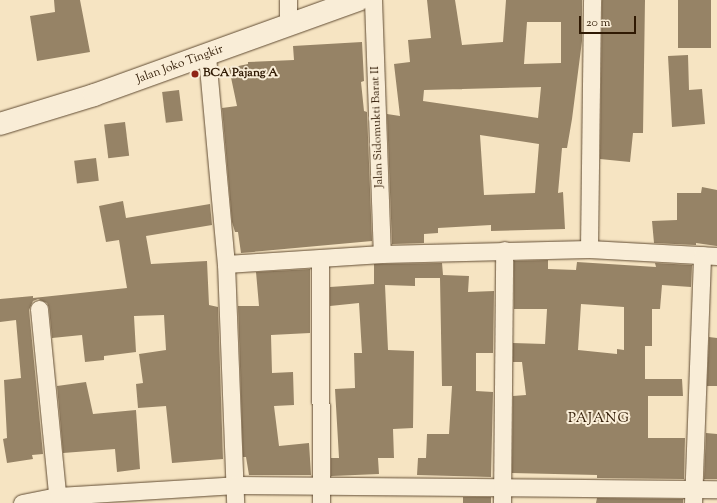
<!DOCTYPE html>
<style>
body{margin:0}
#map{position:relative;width:717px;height:503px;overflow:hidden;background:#f6e4c2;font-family:"Sorts Mill Goudy",serif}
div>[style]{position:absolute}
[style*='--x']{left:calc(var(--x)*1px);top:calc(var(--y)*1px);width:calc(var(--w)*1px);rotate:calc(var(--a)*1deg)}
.building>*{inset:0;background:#968366;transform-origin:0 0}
.roads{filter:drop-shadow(0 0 1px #614c33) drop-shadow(0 0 1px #614c33)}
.minor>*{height:17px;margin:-8.5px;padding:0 8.5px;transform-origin:8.5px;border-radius:8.5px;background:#f9edd7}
.secondary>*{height:22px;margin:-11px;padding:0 11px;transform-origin:11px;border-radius:11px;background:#f9edd7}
.dots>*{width:11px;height:11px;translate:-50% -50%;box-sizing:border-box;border:2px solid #f9edd7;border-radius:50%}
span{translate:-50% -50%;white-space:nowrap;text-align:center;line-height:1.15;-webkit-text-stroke:4px #f9edd7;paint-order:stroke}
.street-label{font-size:12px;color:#2f1903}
.poi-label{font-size:12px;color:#2f1903;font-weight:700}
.left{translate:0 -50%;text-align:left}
.quarter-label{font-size:14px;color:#2f1903;letter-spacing:1px}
.scale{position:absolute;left:579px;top:16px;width:57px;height:18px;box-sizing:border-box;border:2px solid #2f1903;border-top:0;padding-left:5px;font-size:12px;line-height:14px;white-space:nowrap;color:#2f1903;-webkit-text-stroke:3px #f9edd7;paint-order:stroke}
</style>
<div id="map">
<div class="building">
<div style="clip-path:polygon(54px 0,80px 0,90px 52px,37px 61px,30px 16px,55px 12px)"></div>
<div style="clip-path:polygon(evenodd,427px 0,455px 0,462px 45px,503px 42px,506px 0,582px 0,582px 41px,572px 119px,567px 148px,562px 148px,558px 193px,563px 192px,565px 229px,491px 231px,491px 225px,438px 228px,438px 233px,424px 234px,424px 243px,392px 244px,387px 114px,400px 116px,394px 64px,410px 62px,408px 40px,431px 38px,427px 0,527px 22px,561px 22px,561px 63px,524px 64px,527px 22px,427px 0,541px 87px,538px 118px,423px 101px,424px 90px,541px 87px,427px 0,480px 135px,539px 144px,535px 193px,484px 195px,480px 135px)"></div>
<div style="clip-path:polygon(602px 0,645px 0,643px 133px,633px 133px,630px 162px,600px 159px)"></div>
<div style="left:678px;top:0;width:33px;height:48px"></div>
<div style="clip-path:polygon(362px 42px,364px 81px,361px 82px,364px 111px,367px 112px,372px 241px,241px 253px,238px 232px,235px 232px,232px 222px,222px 108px,237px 106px,229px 68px,248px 64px,248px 62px,294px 60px,293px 46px)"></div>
<div style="clip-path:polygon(688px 55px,689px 90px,702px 89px,705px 124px,672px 127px,668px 56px)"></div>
<div style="left:179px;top:90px;width:31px;height:17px;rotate:83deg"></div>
<div style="left:125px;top:122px;width:34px;height:21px;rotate:83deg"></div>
<div style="left:96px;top:158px;width:23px;height:22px;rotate:83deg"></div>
<div style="clip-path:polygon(702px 187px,717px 190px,717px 246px,696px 243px,696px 245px,654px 243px,652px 221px,677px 220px,677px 193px,701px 193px)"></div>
<div style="clip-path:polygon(123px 201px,126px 218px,210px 204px,212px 225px,146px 236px,151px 264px,207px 261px,209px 305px,218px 307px,223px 459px,172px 463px,166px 406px,138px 408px,136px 384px,143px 383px,139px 354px,166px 350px,164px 315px,134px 316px,136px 352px,104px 356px,104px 360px,85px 362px,82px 335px,52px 338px,49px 308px,47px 303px,38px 299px,33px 301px,29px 310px,43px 454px,32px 455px,33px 459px,7px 463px,3px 439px,7px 438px,4px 380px,21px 378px,16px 320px,0 322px,0 299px,33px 296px,33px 298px,127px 288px,119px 240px,106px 242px,99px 206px)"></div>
<div style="clip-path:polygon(evenodd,548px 260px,548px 269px,576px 270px,577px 262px,656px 267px,655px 263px,692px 265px,691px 287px,662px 285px,660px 309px,652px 309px,652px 346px,645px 346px,645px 379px,682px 379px,683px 396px,648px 396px,648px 438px,685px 438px,684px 479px,597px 478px,597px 475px,512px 473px,513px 396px,526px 395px,522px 362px,513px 362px,513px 343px,545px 344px,547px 309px,514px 309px,514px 261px,548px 260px,581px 304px,624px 307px,624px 350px,617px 349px,617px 354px,578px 350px,581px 304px)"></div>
<div style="clip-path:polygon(442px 263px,443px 275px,469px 276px,468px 292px,494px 291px,493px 353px,476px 353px,476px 391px,493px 392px,491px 477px,417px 475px,418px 458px,426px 458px,427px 434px,449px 434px,452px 386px,442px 386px,440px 278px,415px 278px,415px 286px,385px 285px,388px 350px,414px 351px,413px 428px,393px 429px,394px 458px,378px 458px,379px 474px,331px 476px,331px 458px,339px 458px,335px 389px,355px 388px,354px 353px,362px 353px,359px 303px,330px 306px,330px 287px,374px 284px,374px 264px)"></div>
<div style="clip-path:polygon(310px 269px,310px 333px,271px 335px,272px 373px,293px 372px,294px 405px,274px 406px,279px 446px,309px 443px,311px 475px,249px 475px,246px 457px,243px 457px,238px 306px,259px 306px,256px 272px)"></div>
<div style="clip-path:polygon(709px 337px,717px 338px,717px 386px,707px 386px)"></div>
<div style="clip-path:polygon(86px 382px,93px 414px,136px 410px,140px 469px,117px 472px,115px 449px,63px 453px,57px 386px)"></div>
<div style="clip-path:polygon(706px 433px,717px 434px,717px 479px,704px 479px)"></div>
<div style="left:463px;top:497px;width:28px;height:6px"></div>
<div style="clip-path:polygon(597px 498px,683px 499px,683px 503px,596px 503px)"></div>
</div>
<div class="roads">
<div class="minor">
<div style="--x:288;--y:0;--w:25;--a:90"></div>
<div style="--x:373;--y:0;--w:254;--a:88"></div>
<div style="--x:207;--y:56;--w:209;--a:84.8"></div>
<div style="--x:226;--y:264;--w:239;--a:87.8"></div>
<div style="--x:589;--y:249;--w:249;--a:-89.3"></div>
<div style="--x:320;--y:259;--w:244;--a:89.8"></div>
<div style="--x:226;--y:264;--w:156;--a:-3.7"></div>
<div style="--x:382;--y:254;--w:207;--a:-1.4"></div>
<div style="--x:589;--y:249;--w:128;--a:3.1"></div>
<div style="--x:39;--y:309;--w:195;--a:84.4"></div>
<div style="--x:22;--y:503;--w:37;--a:-11"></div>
<div style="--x:58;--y:496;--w:178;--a:-3.5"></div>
<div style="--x:236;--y:485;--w:481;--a:0.5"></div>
<div style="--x:502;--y:503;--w:253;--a:-89.5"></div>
<div style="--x:693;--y:503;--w:248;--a:-87.9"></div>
</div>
<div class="secondary">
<div style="--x:0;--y:124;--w:98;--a:-17.1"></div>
<div style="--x:94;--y:95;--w:281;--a:-19.8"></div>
</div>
</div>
<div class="dots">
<div style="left:195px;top:74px;background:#8f2418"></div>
</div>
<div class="street-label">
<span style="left:180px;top:65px;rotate:-20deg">Jalan Joko Tingkir</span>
<span style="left:378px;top:127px;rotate:-92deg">Jalan Sidomukti Barat II</span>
</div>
<div class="poi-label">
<span class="left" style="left:203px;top:74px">BCA Pajang A</span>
</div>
<div class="quarter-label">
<span style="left:599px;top:419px">PAJANG</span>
</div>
<div class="scale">20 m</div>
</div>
